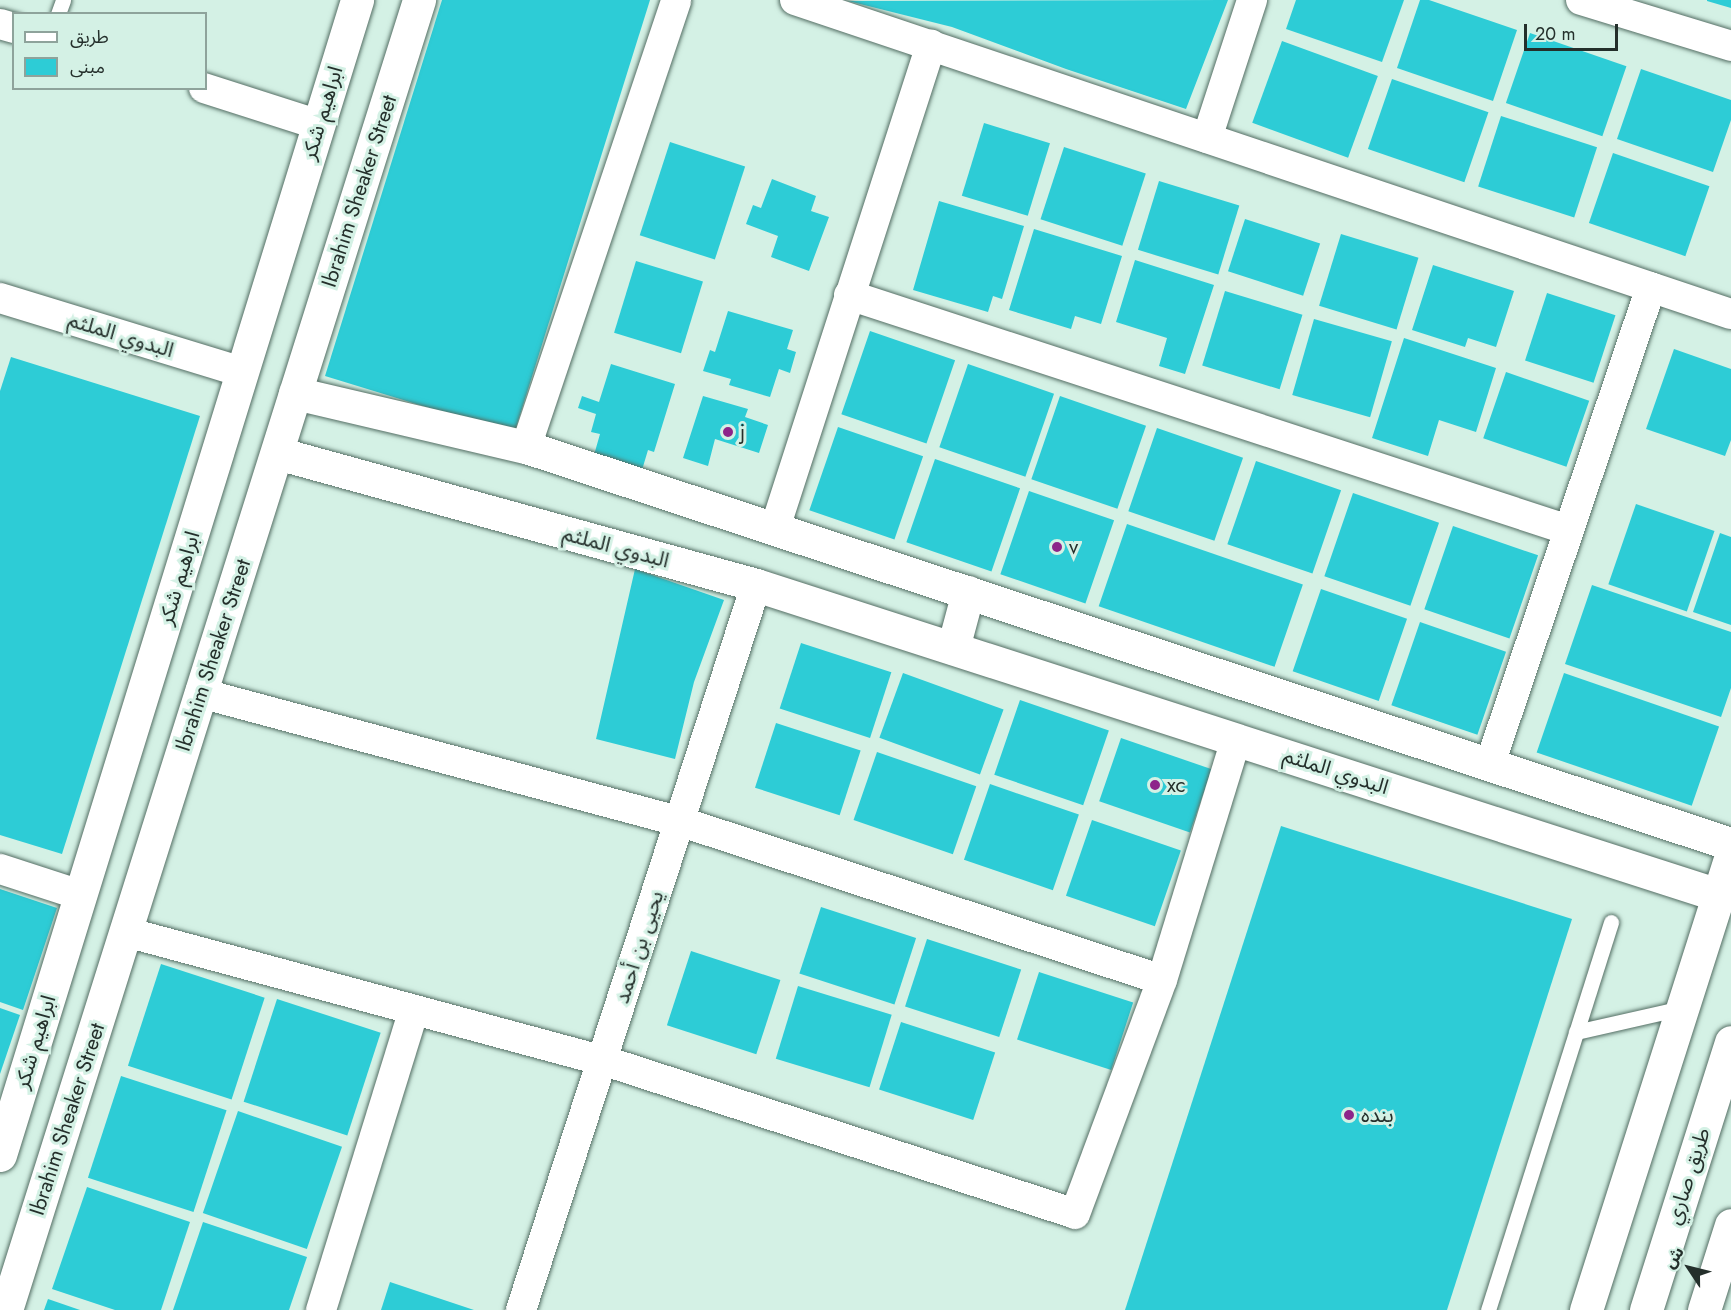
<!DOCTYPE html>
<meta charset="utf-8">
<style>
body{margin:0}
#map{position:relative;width:1731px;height:1310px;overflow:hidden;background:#d4f1e5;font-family:Jost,"Noto Sans Arabic",sans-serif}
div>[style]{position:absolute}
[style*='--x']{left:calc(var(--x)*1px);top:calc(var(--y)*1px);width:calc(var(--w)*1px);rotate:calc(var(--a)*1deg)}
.building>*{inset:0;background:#2dccd6;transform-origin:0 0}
.roads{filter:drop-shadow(0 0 2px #546e64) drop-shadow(0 0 2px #546e64)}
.service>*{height:15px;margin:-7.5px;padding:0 7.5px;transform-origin:7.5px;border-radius:7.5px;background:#fff}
.minor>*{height:30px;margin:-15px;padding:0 15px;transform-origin:15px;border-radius:15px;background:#fff}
.tertiary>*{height:33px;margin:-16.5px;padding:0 16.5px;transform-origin:16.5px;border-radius:16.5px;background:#fff}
.secondary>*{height:33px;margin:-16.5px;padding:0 16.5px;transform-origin:16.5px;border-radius:16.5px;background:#fff}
.primary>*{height:33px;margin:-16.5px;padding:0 16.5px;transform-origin:16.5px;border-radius:16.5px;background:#fff}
.dots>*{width:16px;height:16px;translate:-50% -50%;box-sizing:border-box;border:3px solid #d4f1e5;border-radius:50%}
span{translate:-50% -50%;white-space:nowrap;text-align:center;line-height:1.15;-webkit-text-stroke:6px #d4f1e5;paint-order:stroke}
.street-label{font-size:21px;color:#242f2b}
.poi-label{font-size:21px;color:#242f2b}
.left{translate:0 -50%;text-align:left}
.legend{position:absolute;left:12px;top:12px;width:195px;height:78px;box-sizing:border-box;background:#d4f1e5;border:2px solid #8ea39b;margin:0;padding:8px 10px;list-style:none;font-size:18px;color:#242f2b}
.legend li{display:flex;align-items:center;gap:12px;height:30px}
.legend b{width:30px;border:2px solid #8ea39b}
.north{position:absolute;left:1659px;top:1238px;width:60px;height:60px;-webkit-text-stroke:4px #d4f1e5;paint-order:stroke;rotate:305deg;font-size:16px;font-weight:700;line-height:24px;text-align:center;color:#242f2b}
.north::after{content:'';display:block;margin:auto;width:21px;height:27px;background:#242f2b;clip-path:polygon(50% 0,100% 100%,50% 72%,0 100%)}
.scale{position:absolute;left:1524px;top:24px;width:94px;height:27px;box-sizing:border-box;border:3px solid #242f2b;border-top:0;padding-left:8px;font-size:18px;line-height:21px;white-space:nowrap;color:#242f2b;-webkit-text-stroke:4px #d4f1e5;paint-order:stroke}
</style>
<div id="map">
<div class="building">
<div style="clip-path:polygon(442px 0,650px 0,514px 434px,325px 376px)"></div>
<div style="clip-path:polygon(1228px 0,1186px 109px,1066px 69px,952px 27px,848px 1px)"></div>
<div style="clip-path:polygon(1296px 0,1404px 0,1382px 62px,1286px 29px)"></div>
<div style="clip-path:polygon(1420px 0,1429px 0,1517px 30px,1493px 101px,1397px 68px)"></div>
<div style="clip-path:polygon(1707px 0,1731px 0,1731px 8px,1707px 1px)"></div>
<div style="left:1530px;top:33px;width:102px;height:74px;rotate:19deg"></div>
<div style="left:1282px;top:41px;width:102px;height:87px;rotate:20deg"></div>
<div style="clip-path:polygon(1641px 69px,1731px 100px,1731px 120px,1713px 172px,1617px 139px)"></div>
<div style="left:1392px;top:79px;width:102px;height:74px;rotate:19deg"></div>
<div style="left:1501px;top:116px;width:101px;height:74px;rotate:18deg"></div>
<div style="left:984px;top:123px;width:69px;height:76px;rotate:17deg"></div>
<div style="left:670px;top:142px;width:79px;height:98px;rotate:18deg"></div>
<div style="left:1064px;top:147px;width:86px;height:76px;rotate:18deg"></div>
<div style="left:1613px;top:153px;width:102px;height:74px;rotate:19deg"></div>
<div style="clip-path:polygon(772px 179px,816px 196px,811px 211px,829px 217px,809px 271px,771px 257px,778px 236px,746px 224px,753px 205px,761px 208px)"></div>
<div style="left:1159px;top:181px;width:84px;height:72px;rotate:17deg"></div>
<div style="clip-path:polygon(939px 201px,1024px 226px,1002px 299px,993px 296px,988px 312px,913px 290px)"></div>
<div style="left:1245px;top:219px;width:79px;height:55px;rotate:18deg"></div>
<div style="clip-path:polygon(1034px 229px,1122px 256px,1101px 324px,1075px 316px,1071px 329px,1009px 310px)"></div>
<div style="left:1341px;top:234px;width:81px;height:75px;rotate:17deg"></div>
<div style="clip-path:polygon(1135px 260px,1214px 285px,1185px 374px,1159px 366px,1167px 338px,1116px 322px)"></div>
<div style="left:636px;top:261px;width:70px;height:75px;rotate:17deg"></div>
<div style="clip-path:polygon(1433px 265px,1514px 291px,1496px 347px,1468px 338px,1465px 347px,1412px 330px)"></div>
<div style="left:1225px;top:291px;width:81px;height:78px;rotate:17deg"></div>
<div style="left:1547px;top:293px;width:72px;height:71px;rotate:18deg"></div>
<div style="clip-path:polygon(728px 311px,793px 330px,787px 349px,796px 352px,790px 373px,779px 369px,770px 397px,729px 385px,731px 379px,703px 371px,710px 350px,715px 352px)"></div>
<div style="left:1314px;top:319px;width:81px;height:79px;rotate:16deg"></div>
<div style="left:870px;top:331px;width:90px;height:88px;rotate:19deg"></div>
<div style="clip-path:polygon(1404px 338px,1496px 368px,1476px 432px,1439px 420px,1428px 456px,1372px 438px)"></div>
<div style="clip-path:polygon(1674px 349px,1731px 369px,1731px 440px,1725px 456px,1646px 429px)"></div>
<div style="clip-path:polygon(11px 357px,200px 416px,62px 854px,0 835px,0 391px)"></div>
<div style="clip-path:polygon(611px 364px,675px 384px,654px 452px,648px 450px,642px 470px,594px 455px,600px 434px,591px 432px,596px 414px,578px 408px,582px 396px,599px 402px)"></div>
<div style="left:968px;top:364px;width:91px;height:88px;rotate:19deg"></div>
<div style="left:1506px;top:372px;width:88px;height:70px;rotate:19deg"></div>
<div style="clip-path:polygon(703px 396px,748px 409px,745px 417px,768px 425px,759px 453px,715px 439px,708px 466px,683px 458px)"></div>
<div style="left:1060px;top:396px;width:91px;height:88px;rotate:19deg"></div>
<div style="left:838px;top:427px;width:90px;height:88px;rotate:19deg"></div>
<div style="left:1157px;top:428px;width:91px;height:88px;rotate:19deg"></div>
<div style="left:935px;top:459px;width:90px;height:88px;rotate:19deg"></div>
<div style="left:1256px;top:461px;width:90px;height:88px;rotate:19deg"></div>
<div style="left:1029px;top:491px;width:90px;height:88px;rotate:19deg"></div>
<div style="left:1353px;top:493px;width:91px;height:88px;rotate:19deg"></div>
<div style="left:1636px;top:504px;width:83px;height:85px;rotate:19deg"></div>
<div style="left:1127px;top:524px;width:186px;height:87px;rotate:19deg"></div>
<div style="left:1453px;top:526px;width:90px;height:88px;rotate:19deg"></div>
<div style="clip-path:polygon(1720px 533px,1731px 537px,1731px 625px,1693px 612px)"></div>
<div style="clip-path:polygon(635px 569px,724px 600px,694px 682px,675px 759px,596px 739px)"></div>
<div style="clip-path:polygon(1592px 585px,1731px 632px,1731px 688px,1721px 717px,1565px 664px)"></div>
<div style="left:1321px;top:589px;width:91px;height:87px;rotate:19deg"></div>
<div style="left:1420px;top:622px;width:91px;height:88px;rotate:19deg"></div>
<div style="left:801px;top:643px;width:95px;height:69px;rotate:18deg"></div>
<div style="left:903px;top:673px;width:107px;height:69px;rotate:20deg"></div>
<div style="left:1564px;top:673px;width:164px;height:84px;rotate:19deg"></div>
<div style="left:1020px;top:700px;width:94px;height:79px;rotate:19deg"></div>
<div style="left:776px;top:723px;width:89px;height:68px;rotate:18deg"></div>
<div style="left:1121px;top:738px;width:96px;height:67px;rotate:19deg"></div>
<div style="left:877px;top:752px;width:105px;height:72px;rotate:19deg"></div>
<div style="left:990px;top:784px;width:94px;height:80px;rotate:19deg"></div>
<div style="left:1092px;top:820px;width:94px;height:80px;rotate:19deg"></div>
<div style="clip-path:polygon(1281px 826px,1572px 919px,1447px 1310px,1125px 1310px)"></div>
<div style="clip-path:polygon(0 889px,57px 908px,23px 1010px,0 1002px)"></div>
<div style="left:821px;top:907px;width:100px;height:70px;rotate:18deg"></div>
<div style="left:927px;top:939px;width:99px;height:71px;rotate:18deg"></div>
<div style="left:691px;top:951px;width:94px;height:78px;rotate:18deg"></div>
<div style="left:161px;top:964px;width:109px;height:107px;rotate:18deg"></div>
<div style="left:1039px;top:972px;width:99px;height:71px;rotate:18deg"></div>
<div style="left:798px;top:986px;width:98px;height:76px;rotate:17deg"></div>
<div style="left:277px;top:999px;width:109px;height:108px;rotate:18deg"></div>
<div style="clip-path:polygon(0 1008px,20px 1015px,0 1074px)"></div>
<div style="left:901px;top:1022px;width:99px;height:71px;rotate:18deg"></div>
<div style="left:121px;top:1076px;width:111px;height:107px;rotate:18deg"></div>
<div style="left:238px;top:1111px;width:110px;height:108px;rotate:19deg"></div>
<div style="clip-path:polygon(87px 1187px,190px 1222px,161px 1310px,115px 1310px,52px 1289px)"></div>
<div style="clip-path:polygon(203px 1222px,307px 1257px,289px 1310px,173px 1310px)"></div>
<div style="clip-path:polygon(390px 1282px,474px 1310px,381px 1310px)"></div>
<div style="clip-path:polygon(48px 1299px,80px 1310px,44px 1310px)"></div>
</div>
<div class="roads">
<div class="service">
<div style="--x:58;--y:14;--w:15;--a:-70"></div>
<div style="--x:1576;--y:1032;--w:109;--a:-12.8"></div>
<div style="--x:1488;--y:1310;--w:407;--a:-72.4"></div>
</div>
<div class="minor">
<div style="--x:795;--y:0;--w:987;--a:18.55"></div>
<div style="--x:1581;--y:0;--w:157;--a:17"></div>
<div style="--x:0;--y:24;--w:15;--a:16"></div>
<div style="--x:204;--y:88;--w:121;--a:17.8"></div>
<div style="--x:1207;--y:138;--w:145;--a:-71.9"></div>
<div style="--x:849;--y:295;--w:757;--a:18.08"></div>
<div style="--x:0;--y:298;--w:253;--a:17"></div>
<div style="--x:526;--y:447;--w:471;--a:-71.4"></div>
<div style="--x:775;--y:528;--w:508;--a:-72.1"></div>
<div style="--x:200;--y:693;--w:496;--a:15"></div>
<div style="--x:679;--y:821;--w:508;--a:18.22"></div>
<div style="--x:1490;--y:764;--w:503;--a:-71.35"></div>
<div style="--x:0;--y:869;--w:84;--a:18"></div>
<div style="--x:126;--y:932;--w:493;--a:15.1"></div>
<div style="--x:602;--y:1060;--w:497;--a:18"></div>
<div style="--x:1075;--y:1214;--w:250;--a:-69.6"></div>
<div style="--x:1162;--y:980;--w:252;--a:-72.9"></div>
<div style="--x:321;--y:1310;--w:314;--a:-72.8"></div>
<div style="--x:521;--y:1310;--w:762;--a:-72.04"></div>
</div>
<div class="tertiary">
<div style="--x:295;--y:393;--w:237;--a:13.2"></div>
<div style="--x:526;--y:447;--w:1269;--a:18.24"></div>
<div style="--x:277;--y:453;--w:497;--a:15.4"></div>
<div style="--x:756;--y:585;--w:1011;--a:17.86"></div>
<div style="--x:953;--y:648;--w:58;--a:-75"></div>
<div style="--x:0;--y:1155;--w:1209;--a:-72.82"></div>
<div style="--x:6;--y:1310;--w:1374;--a:-72.5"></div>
</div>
<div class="secondary">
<div style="--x:1586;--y:1310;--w:478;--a:-72.3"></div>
</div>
<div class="primary">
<div style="--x:1646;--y:1310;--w:281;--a:-72.4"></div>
<div style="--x:1704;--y:1310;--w:89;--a:-72.4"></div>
</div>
</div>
<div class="dots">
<div style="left:728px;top:432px;background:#8d258a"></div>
<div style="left:1057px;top:547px;background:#8d258a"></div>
<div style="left:1155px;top:785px;background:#8d258a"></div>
<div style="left:1349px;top:1115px;background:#8d258a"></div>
</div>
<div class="street-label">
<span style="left:322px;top:113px;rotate:-73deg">ابراهيم شكر</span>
<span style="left:359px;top:191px;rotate:-72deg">Ibrahim Sheaker Street</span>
<span style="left:121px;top:335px;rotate:17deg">البدوي الملثم</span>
<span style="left:616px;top:547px;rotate:15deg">البدوي الملثم</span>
<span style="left:179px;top:578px;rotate:-73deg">ابراهيم شكر</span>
<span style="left:213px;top:655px;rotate:-72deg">Ibrahim Sheaker Street</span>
<span style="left:1336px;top:771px;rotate:18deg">البدوي الملثم</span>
<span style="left:639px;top:947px;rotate:-72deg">يحيى بن أحمد</span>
<span style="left:35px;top:1042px;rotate:-73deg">ابراهيم شكر</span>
<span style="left:67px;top:1119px;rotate:-72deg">Ibrahim Sheaker Street</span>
<span style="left:1688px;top:1176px;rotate:-72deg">طريق صاري</span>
</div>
<div class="poi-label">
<span class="left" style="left:740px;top:432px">j</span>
<span class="left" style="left:1069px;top:547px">v</span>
<span class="left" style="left:1167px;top:785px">xc</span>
<span class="left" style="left:1361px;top:1115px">بنده</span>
</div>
<ul class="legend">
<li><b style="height:8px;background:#fff"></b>طريق</li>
<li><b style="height:16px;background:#2dccd6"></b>مبنى</li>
</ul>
<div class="north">ش</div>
<div class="scale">20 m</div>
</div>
